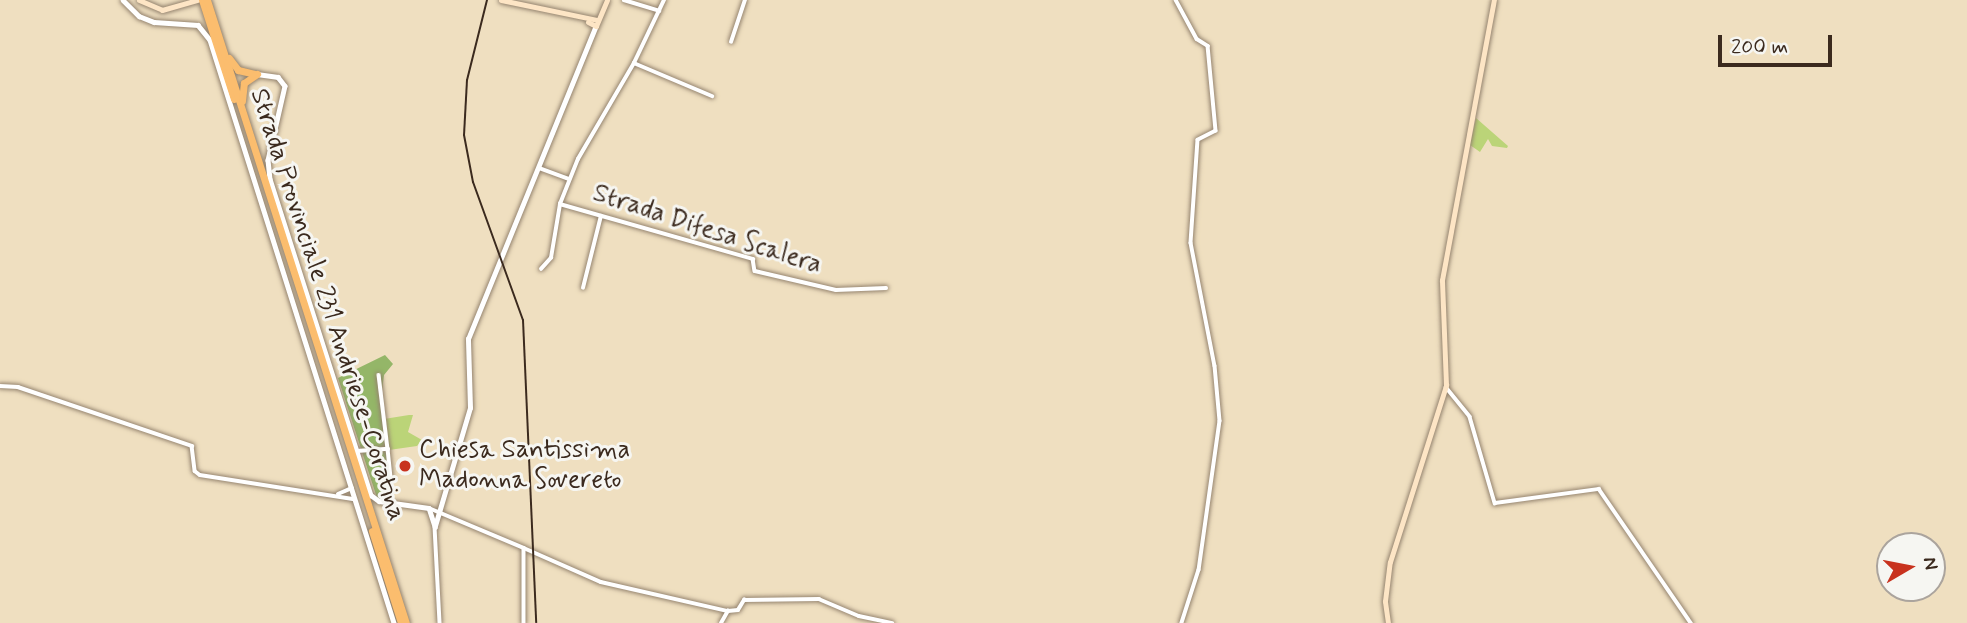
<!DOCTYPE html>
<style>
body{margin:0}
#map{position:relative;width:1967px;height:623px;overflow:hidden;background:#efdfc0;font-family:Mynerve,sans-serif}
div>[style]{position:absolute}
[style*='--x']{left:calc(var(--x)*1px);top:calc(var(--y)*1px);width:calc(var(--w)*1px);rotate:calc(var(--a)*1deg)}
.green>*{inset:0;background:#bbd478}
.forest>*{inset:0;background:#94b668}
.roads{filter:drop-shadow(0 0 2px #95846f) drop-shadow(0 0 2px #95846f)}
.minor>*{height:3.5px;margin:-1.75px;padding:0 1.75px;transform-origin:1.75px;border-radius:1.75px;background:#fff}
.tertiary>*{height:4.5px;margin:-2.25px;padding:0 2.25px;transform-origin:2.25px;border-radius:2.25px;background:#fff}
.secondary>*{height:5px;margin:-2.5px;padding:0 2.5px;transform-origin:2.5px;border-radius:2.5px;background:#fde5c5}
.trunk>*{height:7px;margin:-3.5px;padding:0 3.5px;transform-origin:3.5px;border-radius:3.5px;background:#fbbd6e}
.rail>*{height:2px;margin:-1px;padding:0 1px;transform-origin:1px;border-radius:1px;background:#3b2a1e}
.dots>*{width:19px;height:19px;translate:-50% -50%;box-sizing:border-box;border:4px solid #f6f6f2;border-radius:50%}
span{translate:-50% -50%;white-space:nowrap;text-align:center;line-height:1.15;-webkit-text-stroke:6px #f6f6f2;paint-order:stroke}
.street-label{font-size:26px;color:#3b2a1e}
.poi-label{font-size:26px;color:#3b2a1e}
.left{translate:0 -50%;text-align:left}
.north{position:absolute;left:1876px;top:532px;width:70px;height:70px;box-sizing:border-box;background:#f6f6f2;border:2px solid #aba49d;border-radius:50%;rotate:80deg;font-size:19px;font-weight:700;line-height:28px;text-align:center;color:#3b2a1e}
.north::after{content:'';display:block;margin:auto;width:24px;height:32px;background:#c8321e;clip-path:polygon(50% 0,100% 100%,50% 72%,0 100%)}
.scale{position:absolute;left:1718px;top:35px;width:114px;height:32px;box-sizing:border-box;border:4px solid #3b2a1e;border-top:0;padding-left:9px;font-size:21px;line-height:24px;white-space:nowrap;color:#3b2a1e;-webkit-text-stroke:5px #f6f6f2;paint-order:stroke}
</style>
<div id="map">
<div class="green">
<div style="clip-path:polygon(1476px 118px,1508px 146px,1507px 148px,1492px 146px,1488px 139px,1480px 152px,1470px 145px)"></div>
<div style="clip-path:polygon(409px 415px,413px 415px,408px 432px,422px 440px,417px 446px,389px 450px,384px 419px)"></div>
</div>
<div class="forest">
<div style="clip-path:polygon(385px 355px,393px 364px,384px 375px,381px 399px,393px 500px,377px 498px,338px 378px)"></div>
</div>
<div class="roads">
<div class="minor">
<div style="--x:624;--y:0;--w:37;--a:17"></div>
<div style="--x:1176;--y:0;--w:44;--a:61.7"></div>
<div style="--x:1197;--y:39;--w:13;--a:32"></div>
<div style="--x:1208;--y:46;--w:85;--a:84.6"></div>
<div style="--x:1216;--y:131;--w:20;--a:153"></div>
<div style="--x:1198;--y:140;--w:103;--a:93.9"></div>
<div style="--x:1191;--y:243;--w:125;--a:79"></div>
<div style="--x:1215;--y:366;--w:55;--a:84.8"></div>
<div style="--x:1220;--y:421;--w:150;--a:98"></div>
<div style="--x:1199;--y:570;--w:56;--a:107.8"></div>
<div style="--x:731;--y:42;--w:44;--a:-71.6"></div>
<div style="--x:634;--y:63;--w:85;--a:22.9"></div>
<div style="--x:539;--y:168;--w:32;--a:20"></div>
<div style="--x:560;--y:204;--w:201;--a:15.9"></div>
<div style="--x:753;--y:259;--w:12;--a:81"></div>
<div style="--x:755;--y:271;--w:83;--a:13.2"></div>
<div style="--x:836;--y:290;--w:50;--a:-2.3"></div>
<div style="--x:541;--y:269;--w:15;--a:-48"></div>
<div style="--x:551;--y:258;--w:55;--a:-80.5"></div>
<div style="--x:560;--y:204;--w:48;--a:-68.2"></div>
<div style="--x:578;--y:159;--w:111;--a:-59.7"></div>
<div style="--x:634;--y:63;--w:70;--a:-64.5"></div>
<div style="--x:583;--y:288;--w:74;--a:-76"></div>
<div style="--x:379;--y:375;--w:75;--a:83.1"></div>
<div style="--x:0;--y:386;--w:18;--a:3"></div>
<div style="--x:18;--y:387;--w:184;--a:18.7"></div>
<div style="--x:192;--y:446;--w:25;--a:83"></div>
<div style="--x:195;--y:471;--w:6;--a:39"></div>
<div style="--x:200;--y:475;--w:156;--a:8.9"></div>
<div style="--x:1446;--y:387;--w:38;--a:51"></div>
<div style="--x:1470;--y:417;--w:90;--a:73.8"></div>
<div style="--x:1495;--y:503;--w:105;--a:-7.7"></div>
<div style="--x:1599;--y:489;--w:163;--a:55.5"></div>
<div style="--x:357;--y:451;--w:31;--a:-4"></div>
<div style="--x:388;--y:449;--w:29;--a:84"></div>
<div style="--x:338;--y:494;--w:15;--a:-23"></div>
<div style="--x:429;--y:508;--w:103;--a:22.8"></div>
<div style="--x:524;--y:548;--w:75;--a:90"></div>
<div style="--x:435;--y:527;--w:96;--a:87"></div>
<div style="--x:524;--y:548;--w:84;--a:23.8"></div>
<div style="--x:601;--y:582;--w:130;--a:12.9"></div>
<div style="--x:728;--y:611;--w:10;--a:-6"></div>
<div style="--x:738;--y:610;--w:12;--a:-59"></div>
<div style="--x:744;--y:600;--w:75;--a:-0.8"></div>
<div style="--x:819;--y:599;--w:43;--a:23"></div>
<div style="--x:859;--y:616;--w:34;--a:12"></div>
<div style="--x:721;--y:623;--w:14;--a:-60"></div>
</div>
<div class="tertiary">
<div style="--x:123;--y:0;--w:23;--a:45"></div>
<div style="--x:139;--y:16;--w:16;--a:22"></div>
<div style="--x:154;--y:22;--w:44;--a:3.9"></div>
<div style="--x:198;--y:25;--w:19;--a:51"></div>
<div style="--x:210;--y:40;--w:611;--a:72.48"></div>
<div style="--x:257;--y:74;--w:21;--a:8"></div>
<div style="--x:278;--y:77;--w:11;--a:52"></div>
<div style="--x:285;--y:86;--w:76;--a:102.9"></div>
<div style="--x:268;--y:160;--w:19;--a:84"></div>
<div style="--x:270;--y:179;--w:332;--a:72.3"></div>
<div style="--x:371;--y:495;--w:10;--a:37"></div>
<div style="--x:379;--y:501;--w:50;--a:8"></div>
<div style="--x:429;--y:508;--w:20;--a:72"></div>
<div style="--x:435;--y:526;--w:123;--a:-73.5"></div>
<div style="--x:470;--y:408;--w:69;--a:-91.7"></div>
<div style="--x:468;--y:339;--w:338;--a:-67.8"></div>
</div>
<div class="secondary">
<div style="--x:139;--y:0;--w:25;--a:23"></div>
<div style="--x:162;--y:10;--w:37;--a:-16"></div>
<div style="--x:501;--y:0;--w:99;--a:11.7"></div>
<div style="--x:588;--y:22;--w:9;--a:27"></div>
<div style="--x:596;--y:26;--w:28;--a:-67"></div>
<div style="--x:1388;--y:623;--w:22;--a:-98"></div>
<div style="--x:1385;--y:601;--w:39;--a:-83"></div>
<div style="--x:1390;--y:562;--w:186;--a:-72.4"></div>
<div style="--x:1446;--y:385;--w:105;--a:-92.2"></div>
<div style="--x:1442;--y:280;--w:285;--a:-79.5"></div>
</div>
<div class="trunk">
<div style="--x:202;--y:0;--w:104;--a:72.1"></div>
<div style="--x:207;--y:0;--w:654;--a:72.29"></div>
<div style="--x:229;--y:58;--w:15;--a:53"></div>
<div style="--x:238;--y:70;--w:18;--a:13"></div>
<div style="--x:242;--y:101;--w:18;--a:-84"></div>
<div style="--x:244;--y:83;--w:16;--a:-35"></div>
<div style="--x:372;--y:531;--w:96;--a:72.5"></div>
</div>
</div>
<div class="rail">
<div style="--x:487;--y:0;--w:82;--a:104"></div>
<div style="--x:467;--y:80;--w:55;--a:93.1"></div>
<div style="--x:464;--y:135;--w:48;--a:79.2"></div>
<div style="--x:473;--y:182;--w:147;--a:70.1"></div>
<div style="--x:523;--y:320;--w:303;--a:87.5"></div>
</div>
<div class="dots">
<div style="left:405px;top:466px;background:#c8321e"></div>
</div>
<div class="street-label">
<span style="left:707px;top:230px;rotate:18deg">Strada Difesa Scalera</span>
<span style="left:327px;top:305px;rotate:72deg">Strada Provinciale 231 Andriese-Coratina</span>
</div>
<div class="poi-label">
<span class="left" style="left:419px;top:466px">Chiesa Santissima<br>Madonna Sovereto</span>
</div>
<div class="north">N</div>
<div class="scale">200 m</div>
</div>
